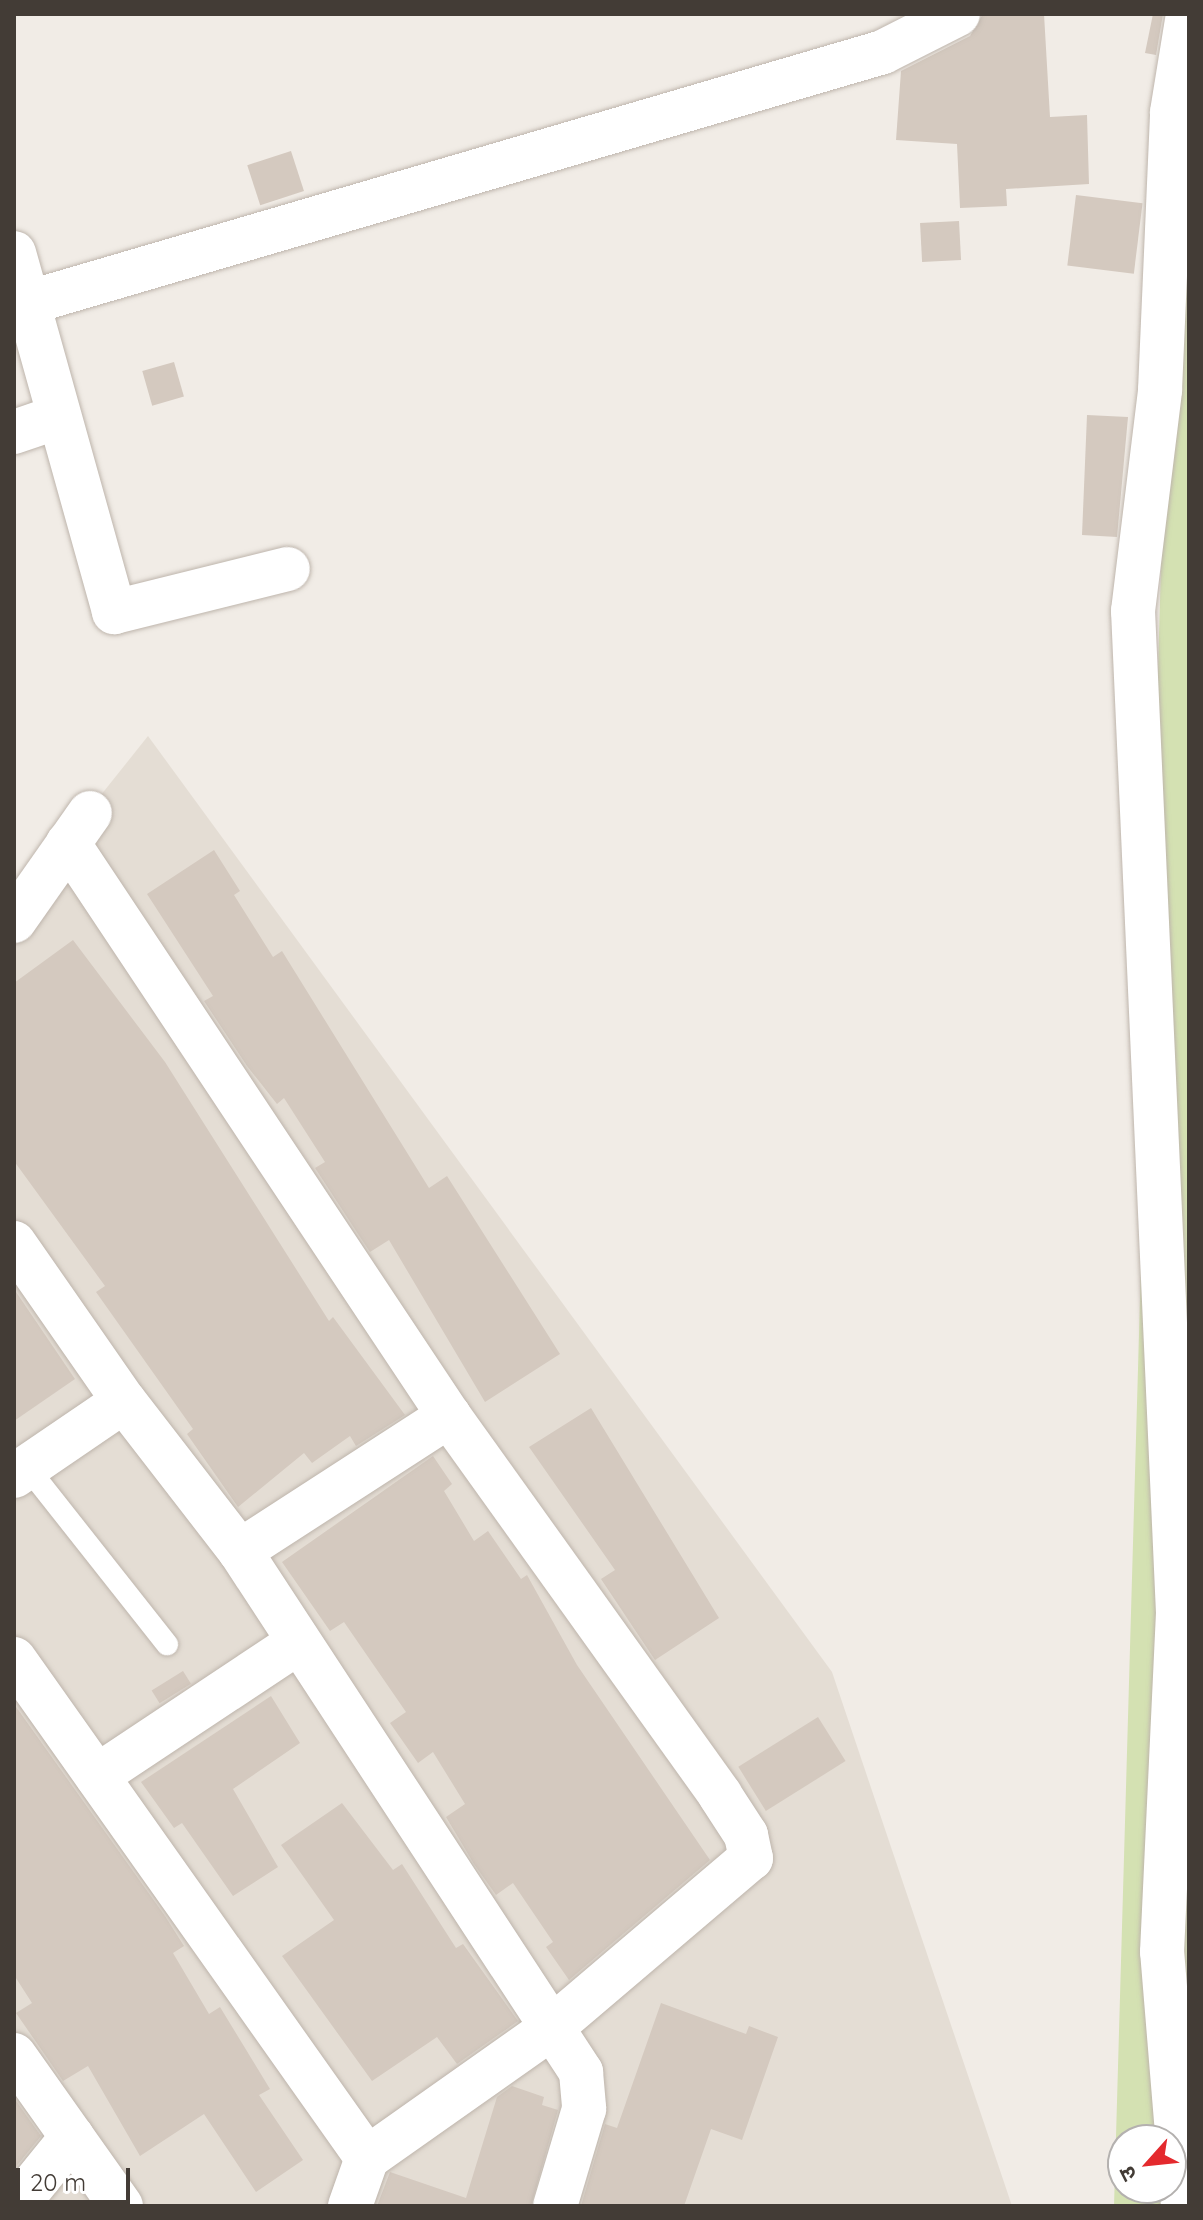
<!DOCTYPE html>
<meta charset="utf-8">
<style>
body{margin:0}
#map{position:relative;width:1203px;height:2220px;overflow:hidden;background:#f1ece6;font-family:Quicksand,"Noto Sans Devanagari",sans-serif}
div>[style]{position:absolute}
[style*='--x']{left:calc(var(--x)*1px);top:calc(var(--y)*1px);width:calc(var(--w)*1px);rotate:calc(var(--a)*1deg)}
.residential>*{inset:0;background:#e4ddd4}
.green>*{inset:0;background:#d4e1b2}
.building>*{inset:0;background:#d4c9bf;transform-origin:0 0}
.roads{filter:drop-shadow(0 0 2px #beb5ac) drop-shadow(0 0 2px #beb5ac)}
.lane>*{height:22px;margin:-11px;padding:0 11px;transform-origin:11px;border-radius:11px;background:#fff}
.street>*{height:44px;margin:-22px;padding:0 22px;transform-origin:22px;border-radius:22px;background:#fff}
span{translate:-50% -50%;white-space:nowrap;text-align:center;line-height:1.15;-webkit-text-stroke:7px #fff;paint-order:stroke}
.frame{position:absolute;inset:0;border:16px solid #433c36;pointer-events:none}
.north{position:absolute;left:1107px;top:2124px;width:80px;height:80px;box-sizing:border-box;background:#fff;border:2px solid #b4b1af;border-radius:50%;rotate:243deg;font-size:22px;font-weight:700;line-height:32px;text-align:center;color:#433c36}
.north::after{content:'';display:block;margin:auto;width:28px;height:36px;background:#e42a2e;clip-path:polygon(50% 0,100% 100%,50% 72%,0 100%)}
.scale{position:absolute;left:16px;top:2168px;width:114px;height:36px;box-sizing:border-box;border:4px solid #433c36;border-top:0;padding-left:10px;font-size:24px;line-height:28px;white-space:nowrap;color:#433c36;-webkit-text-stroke:6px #fff;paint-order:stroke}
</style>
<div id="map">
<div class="residential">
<div style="clip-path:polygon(148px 736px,832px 1672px,1012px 2206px,14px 2206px,14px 904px)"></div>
</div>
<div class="green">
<div style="clip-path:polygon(evenodd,1189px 65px,1189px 2206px,1114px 2206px,1173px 147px,1189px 65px,1123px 2140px,1171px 2140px,1171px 2188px,1123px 2188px,1123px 2140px)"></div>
</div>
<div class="building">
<div style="clip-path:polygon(983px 14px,1044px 14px,1050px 117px,1087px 115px,1089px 184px,1006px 189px,1007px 206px,960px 208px,957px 144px,896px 140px,901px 71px,970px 36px)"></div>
<div style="clip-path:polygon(1153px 14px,1163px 14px,1156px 55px,1145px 53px)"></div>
<div style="left:291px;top:151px;width:42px;height:46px;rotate:72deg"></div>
<div style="left:1076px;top:195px;width:67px;height:71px;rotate:7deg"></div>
<div style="left:959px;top:221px;width:39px;height:39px;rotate:87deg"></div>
<div style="left:174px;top:362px;width:36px;height:33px;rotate:74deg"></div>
<div style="clip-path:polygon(1087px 415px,1128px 417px,1117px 537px,1082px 535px)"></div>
<div style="clip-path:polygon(214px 850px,240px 891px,234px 895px,273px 957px,282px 951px,429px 1188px,447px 1176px,560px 1354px,485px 1402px,389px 1240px,370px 1252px,358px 1234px,315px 1168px,325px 1162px,284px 1098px,277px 1104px,247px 1066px,204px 1001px,213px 996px,147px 894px)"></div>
<div style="clip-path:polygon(73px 940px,165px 1062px,329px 1321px,333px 1317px,405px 1415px,356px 1446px,350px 1436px,312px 1463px,304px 1453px,238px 1507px,187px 1434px,193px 1429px,96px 1292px,105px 1286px,14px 1161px,14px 983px)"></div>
<div style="clip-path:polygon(14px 1289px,75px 1379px,14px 1421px)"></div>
<div style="clip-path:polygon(591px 1408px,719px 1618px,655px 1660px,601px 1579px,615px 1570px,529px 1447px)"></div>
<div style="clip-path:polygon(433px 1456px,452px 1484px,444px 1491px,474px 1541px,488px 1531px,521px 1579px,527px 1575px,577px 1665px,710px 1860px,569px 1980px,546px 1947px,553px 1942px,513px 1883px,496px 1895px,474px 1864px,446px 1817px,465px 1804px,433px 1752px,418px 1763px,390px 1723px,406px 1712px,344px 1622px,330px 1631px,282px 1562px)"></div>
<div style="left:183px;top:1671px;width:15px;height:37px;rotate:58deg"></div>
<div style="clip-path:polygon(271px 1696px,300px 1743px,233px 1789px,278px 1867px,233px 1896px,182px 1823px,174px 1828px,141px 1782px)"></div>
<div style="clip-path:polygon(14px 1704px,165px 1916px,184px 1946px,173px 1953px,209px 2014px,220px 2007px,270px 2089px,259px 2095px,303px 2160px,256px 2192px,204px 2114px,140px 2156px,88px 2066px,63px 2081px,16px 2013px,32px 2003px,14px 1975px)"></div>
<div style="left:818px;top:1717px;width:52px;height:94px;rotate:58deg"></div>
<div style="clip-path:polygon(342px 1803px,393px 1870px,402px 1864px,456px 1948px,463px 1944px,518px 2021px,457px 2064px,437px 2037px,372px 2081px,282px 1956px,334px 1920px,281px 1845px)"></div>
<div style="clip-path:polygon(661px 2003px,746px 2034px,749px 2026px,778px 2037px,742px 2140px,711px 2129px,684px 2206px,581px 2206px,605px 2124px,617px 2128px)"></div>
<div style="clip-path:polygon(512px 2086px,544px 2097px,542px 2105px,558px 2110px,531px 2206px,377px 2206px,390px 2172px,466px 2198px,497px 2097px)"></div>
<div style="clip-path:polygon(14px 2098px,41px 2136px,14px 2169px)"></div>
</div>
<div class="roads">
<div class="lane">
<div style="--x:27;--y:1467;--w:226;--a:51.7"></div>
</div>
<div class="street">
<div style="--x:14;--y:253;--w:373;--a:74.4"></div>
<div style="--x:114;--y:612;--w:179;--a:-13.9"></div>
<div style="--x:27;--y:303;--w:892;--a:-16.34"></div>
<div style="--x:883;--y:52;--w:84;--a:-26.9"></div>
<div style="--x:14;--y:432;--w:46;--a:-18.8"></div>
<div style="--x:68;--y:843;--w:688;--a:56.38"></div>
<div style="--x:449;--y:1416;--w:466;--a:54.4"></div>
<div style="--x:720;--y:1795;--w:48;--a:57"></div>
<div style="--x:746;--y:1835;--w:24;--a:78"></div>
<div style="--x:751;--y:1858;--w:264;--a:139.6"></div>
<div style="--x:550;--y:2029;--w:224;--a:144.8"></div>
<div style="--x:367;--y:2158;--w:51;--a:109.5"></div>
<div style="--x:14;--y:921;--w:132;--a:-54.9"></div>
<div style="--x:14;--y:1243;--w:193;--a:55.2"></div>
<div style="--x:124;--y:1401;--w:190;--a:52.3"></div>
<div style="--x:240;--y:1551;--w:623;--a:56.79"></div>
<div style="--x:581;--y:2072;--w:37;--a:85"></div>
<div style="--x:584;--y:2109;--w:101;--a:106.6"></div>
<div style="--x:14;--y:1476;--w:133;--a:-34.3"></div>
<div style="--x:240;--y:1551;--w:249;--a:-32.9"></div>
<div style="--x:14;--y:1659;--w:611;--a:54.72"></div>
<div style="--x:97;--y:1776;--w:242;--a:-33.6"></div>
<div style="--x:14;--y:2055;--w:185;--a:54.7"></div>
<div style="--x:16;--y:2206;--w:89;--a:-50.9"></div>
<div style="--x:1183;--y:2206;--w:255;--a:-94.7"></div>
<div style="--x:1162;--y:1952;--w:339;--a:-87.3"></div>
<div style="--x:1178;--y:1613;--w:1003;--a:-92.57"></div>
<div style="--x:1133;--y:611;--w:223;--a:-83"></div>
<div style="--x:1160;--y:390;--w:278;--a:-87.5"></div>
<div style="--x:1172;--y:112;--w:99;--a:-80.7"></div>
</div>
</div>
<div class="frame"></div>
<div class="north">उ</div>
<div class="scale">20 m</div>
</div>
